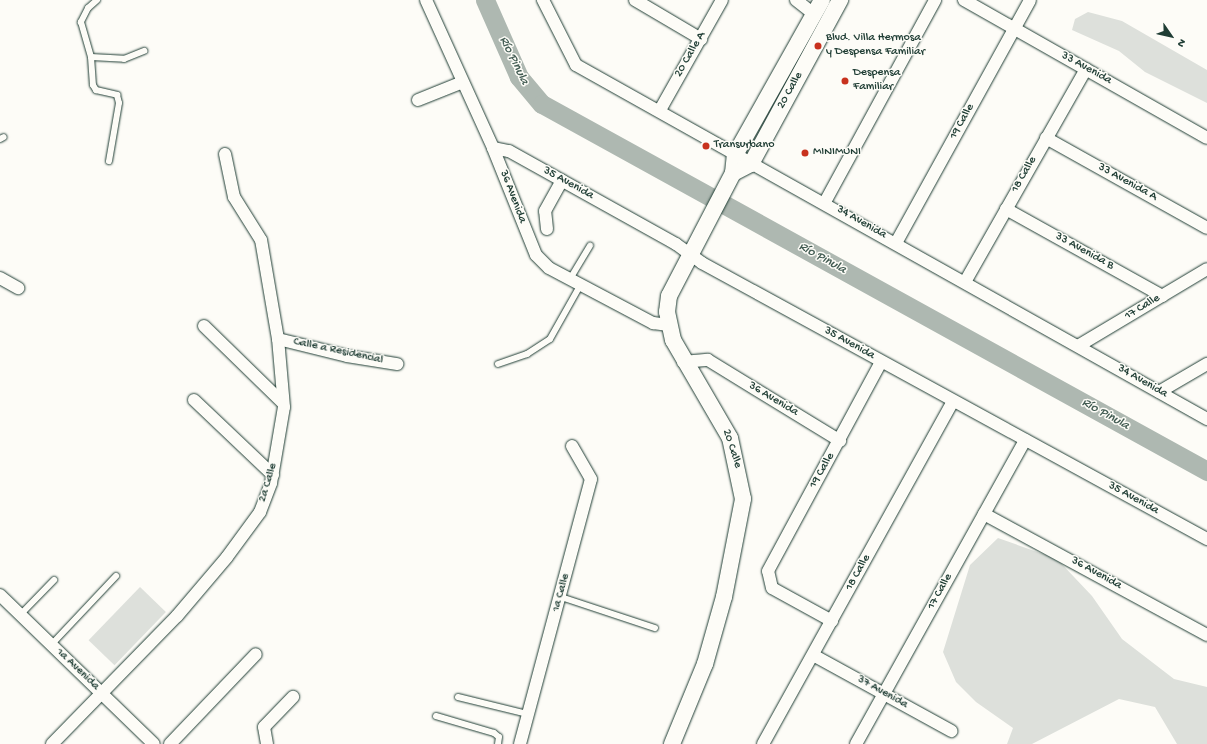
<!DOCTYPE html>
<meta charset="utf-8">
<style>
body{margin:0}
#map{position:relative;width:1207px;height:744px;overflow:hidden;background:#fdfcf7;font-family:"Gochi Hand",sans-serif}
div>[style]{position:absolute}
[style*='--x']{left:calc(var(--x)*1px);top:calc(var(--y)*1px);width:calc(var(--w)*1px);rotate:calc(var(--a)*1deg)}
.green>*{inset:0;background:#dde0db;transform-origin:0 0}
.river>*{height:19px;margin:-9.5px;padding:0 9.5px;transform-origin:9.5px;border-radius:9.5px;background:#aeb8b1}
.roads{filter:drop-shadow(0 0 1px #1f3d34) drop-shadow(0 0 1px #1f3d34)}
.service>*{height:6px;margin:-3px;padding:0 3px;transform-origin:3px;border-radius:3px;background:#fdfcf7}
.minor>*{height:12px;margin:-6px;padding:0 6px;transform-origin:6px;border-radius:6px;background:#fdfcf7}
.secondary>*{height:16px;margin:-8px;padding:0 8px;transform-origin:8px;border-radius:8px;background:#fdfcf7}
.dots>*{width:11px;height:11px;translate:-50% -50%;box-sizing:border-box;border:2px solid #fdfcf7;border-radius:50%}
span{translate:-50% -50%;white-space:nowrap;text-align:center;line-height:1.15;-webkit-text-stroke:3px #fdfcf7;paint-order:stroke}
.poi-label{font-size:12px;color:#1f3d34}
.left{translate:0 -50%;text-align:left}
.street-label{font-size:12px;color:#1f3d34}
.water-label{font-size:13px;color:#435c53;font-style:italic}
.north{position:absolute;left:1151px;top:16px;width:40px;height:40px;-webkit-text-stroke:3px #fdfcf7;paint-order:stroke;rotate:124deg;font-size:11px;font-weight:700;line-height:16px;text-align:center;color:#1f3d34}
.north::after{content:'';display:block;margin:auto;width:14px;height:18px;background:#1f3d34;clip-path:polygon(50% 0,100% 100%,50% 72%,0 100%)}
</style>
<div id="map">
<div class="green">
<div style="clip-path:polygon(1088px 12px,1122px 21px,1207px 70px,1207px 103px,1145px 72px,1119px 51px,1072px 30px,1075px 19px)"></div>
<div style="clip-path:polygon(998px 538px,1057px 559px,1092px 596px,1122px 639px,1174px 679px,1207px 687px,1207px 744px,1177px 744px,1155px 707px,1119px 699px,1032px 744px,1007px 744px,1013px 728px,976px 702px,956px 682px,943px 652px,970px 565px)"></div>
<div style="left:140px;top:587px;width:36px;height:74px;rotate:44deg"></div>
</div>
<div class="river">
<div style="--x:485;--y:0;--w:84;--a:66.2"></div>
<div style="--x:519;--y:77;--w:35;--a:50"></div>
<div style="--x:542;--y:104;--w:760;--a:28.89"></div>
</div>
<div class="roads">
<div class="service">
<div style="--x:97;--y:0;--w:12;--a:138"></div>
<div style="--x:88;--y:8;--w:16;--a:117"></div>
<div style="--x:81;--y:22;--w:36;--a:74"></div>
<div style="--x:91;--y:57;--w:28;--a:86"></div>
<div style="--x:93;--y:85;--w:6;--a:59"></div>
<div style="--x:96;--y:90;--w:22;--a:13"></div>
<div style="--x:117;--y:95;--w:8;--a:76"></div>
<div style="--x:119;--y:103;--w:59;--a:99.8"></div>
<div style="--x:91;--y:57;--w:33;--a:3"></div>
<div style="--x:124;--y:59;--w:22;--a:-22"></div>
<div style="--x:0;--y:139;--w:4;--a:-27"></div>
<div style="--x:570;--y:279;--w:39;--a:-59"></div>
<div style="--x:498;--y:364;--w:31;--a:-19"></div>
<div style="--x:527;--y:354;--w:27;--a:-33"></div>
<div style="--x:550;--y:339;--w:63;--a:-60.6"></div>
<div style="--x:561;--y:597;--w:99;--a:18.3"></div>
<div style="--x:20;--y:615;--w:49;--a:-45.8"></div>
<div style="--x:51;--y:645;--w:95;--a:-46.7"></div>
<div style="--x:458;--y:697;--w:72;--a:13.7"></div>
<div style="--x:436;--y:716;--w:60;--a:16.3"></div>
<div style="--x:494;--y:733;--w:6;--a:39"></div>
<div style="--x:499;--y:737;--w:7;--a:98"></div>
</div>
<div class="minor">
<div style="--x:426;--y:0;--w:162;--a:65.6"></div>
<div style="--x:493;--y:148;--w:115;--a:68.1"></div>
<div style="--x:536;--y:255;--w:18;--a:45"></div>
<div style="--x:549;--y:268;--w:118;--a:27.9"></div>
<div style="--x:653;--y:323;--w:16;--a:7"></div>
<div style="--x:543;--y:0;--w:73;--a:63.1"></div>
<div style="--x:576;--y:65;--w:724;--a:29.29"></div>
<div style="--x:635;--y:0;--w:77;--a:30.6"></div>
<div style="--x:796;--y:0;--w:23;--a:38"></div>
<div style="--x:964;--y:0;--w:279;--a:29.6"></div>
<div style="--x:418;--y:100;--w:48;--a:-21.8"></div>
<div style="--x:660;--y:110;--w:126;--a:-60.6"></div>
<div style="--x:1046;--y:138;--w:184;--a:29.2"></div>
<div style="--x:493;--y:148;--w:16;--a:11"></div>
<div style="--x:509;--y:151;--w:191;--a:29.1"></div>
<div style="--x:676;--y:244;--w:32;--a:36"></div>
<div style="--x:702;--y:263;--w:576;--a:28.66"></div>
<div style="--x:825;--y:202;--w:230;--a:-61.4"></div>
<div style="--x:1006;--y:209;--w:179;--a:29.1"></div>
<div style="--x:547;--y:229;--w:18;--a:-96"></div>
<div style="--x:545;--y:211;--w:35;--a:-61"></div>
<div style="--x:896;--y:243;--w:277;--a:-61.1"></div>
<div style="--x:0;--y:278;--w:21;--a:29"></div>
<div style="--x:965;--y:282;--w:245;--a:-60.4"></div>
<div style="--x:204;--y:326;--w:110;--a:44.3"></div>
<div style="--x:278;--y:339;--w:71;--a:13.8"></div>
<div style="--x:347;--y:356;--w:51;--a:9.1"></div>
<div style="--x:1078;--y:346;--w:150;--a:-30.8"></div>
<div style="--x:683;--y:362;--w:25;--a:-5"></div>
<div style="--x:708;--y:360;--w:155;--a:31.5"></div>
<div style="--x:1159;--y:392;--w:56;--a:-30.3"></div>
<div style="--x:194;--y:400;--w:109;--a:43.5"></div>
<div style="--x:984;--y:514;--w:254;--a:28.5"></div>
<div style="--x:0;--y:595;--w:214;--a:44.1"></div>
<div style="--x:832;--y:621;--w:68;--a:-151.2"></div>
<div style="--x:772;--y:588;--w:17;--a:-103"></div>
<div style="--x:768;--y:571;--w:238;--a:-61.6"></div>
<div style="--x:813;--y:655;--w:158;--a:28.8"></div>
<div style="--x:52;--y:744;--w:179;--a:-45.7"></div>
<div style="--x:177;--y:616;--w:77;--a:-49.7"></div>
<div style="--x:227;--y:557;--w:56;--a:-53.7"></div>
<div style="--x:260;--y:512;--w:31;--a:-69"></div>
<div style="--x:271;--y:483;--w:77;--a:-80.3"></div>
<div style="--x:284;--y:407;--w:68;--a:-95"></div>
<div style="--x:278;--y:339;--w:100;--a:-99.7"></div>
<div style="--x:261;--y:240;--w:51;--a:-122.1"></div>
<div style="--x:234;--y:197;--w:44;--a:-101.8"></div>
<div style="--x:170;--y:744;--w:124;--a:-46.3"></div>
<div style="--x:267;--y:744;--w:17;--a:-100"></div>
<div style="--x:264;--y:727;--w:42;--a:-46"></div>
<div style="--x:520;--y:744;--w:274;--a:-75"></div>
<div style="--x:591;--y:479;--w:38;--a:-120"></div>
<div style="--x:763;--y:744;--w:392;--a:-61"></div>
<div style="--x:856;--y:744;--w:348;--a:-60.9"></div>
</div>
<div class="secondary">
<div style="--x:733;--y:173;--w:20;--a:-27"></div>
<div style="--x:751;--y:164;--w:187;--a:-61.5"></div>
<div style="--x:672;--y:744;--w:87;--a:-67.6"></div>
<div style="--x:705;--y:664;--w:70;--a:-74.2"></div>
<div style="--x:724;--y:597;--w:100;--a:-79"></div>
<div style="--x:743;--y:499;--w:62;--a:-102"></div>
<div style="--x:730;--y:438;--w:113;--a:-120.2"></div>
<div style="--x:673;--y:340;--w:29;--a:-102"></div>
<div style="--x:667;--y:312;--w:16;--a:-83"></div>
<div style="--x:669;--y:296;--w:139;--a:-62.5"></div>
<div style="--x:733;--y:173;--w:18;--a:-84"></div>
<div style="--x:735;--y:155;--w:178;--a:-60.7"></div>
</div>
</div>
<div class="dots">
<div style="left:818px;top:46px;background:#c8321e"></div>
<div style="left:845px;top:81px;background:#c8321e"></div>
<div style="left:706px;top:146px;background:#c8321e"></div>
<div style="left:805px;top:153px;background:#c8321e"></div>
</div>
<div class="poi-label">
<span class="left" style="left:826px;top:46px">Blvd. Villa Hermosa<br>y Despensa Familiar</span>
<span class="left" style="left:853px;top:81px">Despensa<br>Familiar</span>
<span class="left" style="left:714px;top:146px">Transurbano</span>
<span class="left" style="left:813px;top:153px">MINIMUNI</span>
</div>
<div class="street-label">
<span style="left:691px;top:55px;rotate:-60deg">20 Calle A</span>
<span style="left:1086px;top:69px;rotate:29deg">33 Avenida</span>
<span style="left:791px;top:91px;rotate:-61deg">20 Calle</span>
<span style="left:963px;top:122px;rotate:-61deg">19 Calle</span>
<span style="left:1025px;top:175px;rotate:-60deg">18 Calle</span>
<span style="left:1127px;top:183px;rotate:29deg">33 Avenida A</span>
<span style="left:568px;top:184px;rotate:29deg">35 Avenida</span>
<span style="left:512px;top:197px;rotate:69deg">36 Avenida</span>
<span style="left:861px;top:223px;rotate:30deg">34 Avenida</span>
<span style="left:1084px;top:252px;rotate:29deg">33 Avenida B</span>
<span style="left:1143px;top:308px;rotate:-31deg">17 Calle</span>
<span style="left:849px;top:344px;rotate:29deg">35 Avenida</span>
<span style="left:338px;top:352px;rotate:12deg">Calle a Residencial</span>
<span style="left:1142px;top:382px;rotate:30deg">34 Avenida</span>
<span style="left:773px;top:400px;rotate:31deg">36 Avenida</span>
<span style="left:731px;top:449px;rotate:72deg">20 Calle</span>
<span style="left:823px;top:471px;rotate:-60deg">19 Calle</span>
<span style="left:269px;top:483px;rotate:-73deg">2a Calle</span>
<span style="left:1133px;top:499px;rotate:29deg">35 Avenida</span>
<span style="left:859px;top:573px;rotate:-61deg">18 Calle</span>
<span style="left:1096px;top:574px;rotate:29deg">36 Avenida</span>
<span style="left:941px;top:592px;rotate:-61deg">17 Calle</span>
<span style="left:562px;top:593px;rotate:-74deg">1a Calle</span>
<span style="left:77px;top:670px;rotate:44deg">1a Avenida</span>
<span style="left:882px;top:693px;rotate:29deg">37 Avenida</span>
</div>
<div class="water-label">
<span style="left:513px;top:61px;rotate:64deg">Río Pinula</span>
<span style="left:822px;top:259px;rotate:29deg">Río Pinula</span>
<span style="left:1105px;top:415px;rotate:29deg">Río Pinula</span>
</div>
<div class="north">N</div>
</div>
